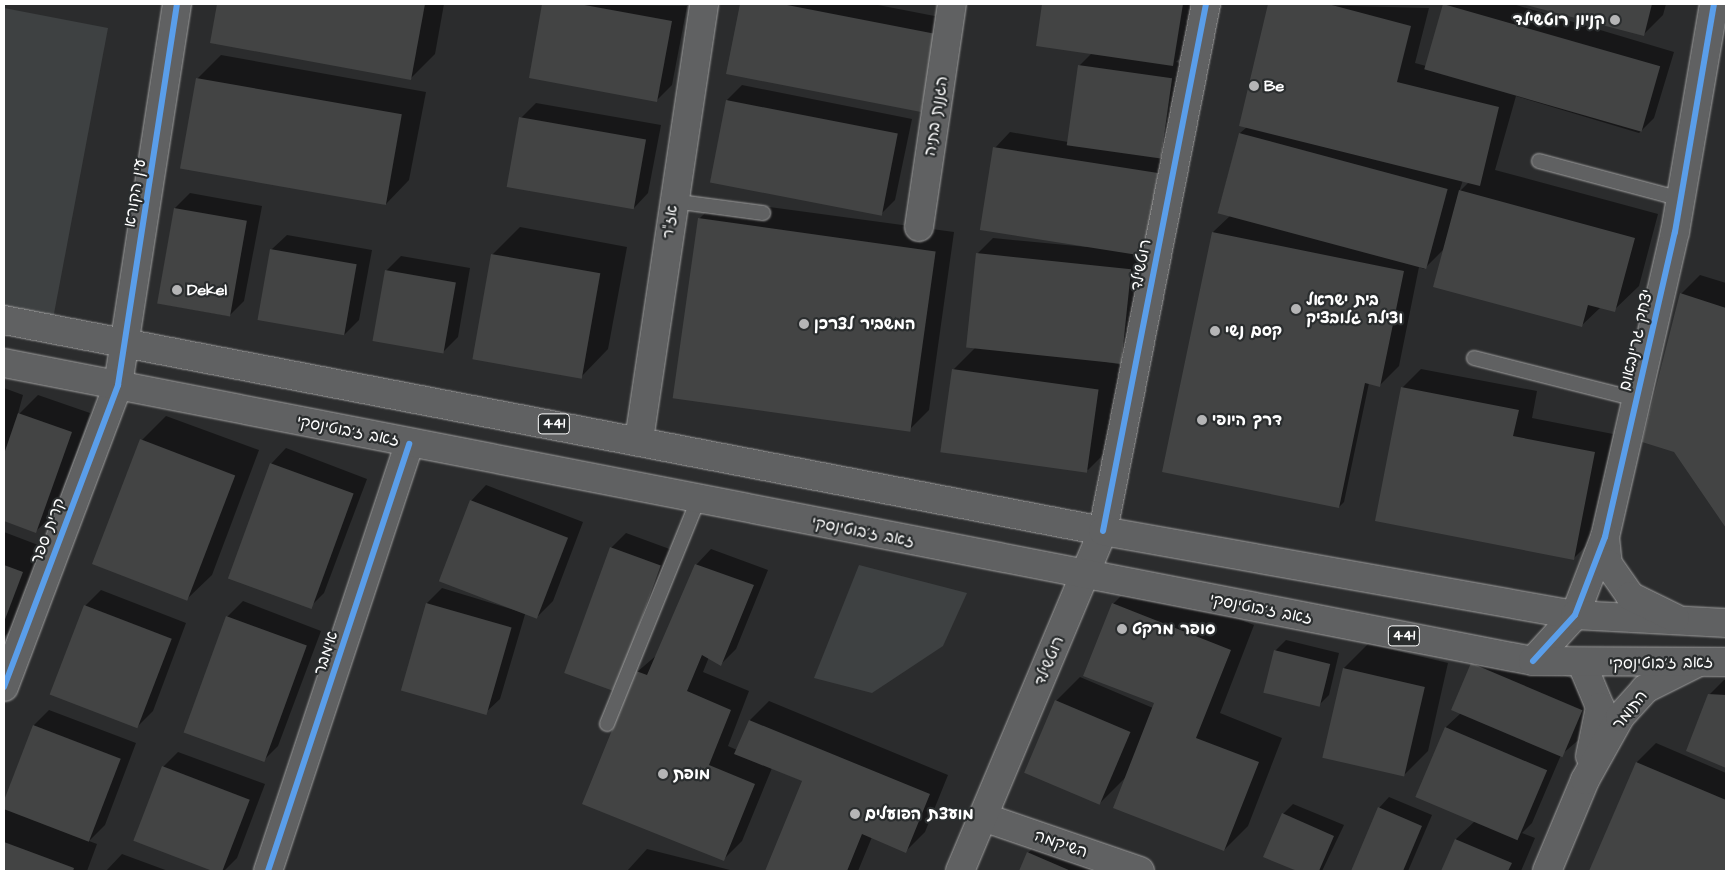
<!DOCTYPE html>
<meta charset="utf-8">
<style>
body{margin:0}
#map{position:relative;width:1730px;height:875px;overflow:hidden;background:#2b2c2d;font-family:"Architects Daughter","Playpen Sans Hebrew",sans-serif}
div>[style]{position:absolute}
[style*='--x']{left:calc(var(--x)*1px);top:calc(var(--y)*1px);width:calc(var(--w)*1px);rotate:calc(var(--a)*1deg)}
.green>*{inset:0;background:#3e4142}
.shadow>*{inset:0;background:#0007}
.building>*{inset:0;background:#434444;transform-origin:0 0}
.roads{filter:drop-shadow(0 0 1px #a0a0a0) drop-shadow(0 0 1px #a0a0a0)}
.lane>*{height:14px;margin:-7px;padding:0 7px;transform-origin:7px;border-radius:7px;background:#606162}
.street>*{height:28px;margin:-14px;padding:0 14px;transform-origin:14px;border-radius:14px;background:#606162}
.secondary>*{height:28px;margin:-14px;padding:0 14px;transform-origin:14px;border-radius:14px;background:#606162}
.primary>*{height:28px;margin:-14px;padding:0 14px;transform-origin:14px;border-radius:14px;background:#606162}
.cycleway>*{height:6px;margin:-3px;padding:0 3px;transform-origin:3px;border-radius:3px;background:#5a9eea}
.dots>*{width:14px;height:14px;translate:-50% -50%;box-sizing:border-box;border:2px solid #2a2d2e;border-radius:50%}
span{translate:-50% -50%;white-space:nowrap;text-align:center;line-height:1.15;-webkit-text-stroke:4.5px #2a2d2e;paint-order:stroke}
.shield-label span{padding:1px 4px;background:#2a2d2e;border:1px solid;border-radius:4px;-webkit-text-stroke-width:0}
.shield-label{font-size:15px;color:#fff;font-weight:700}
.poi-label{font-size:16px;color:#fff;font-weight:700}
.right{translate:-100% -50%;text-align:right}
.left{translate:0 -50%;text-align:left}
.street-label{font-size:16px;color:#fff}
.frame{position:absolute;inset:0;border:5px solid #fff;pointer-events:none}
</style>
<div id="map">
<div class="green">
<div style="clip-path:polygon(4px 8px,108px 28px,53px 319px,4px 309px)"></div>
<div style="clip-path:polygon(859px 565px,967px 593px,943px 646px,872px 693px,814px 678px)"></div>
</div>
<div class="shadow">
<div style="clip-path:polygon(218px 4px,444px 4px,435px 54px,411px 78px,211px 42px)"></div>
<div style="clip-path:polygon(543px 4px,687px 6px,672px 85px,657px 100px,530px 77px)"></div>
<div style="clip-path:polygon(741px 4px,873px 4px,950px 19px,936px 95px,921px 110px,727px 73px)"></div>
<div style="clip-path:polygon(1043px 4px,1191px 4px,1183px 55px,1176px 62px,1186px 64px,1174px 142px,1160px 156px,1173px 158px,1137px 346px,1122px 361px,1085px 358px,1123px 365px,1112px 446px,1088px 470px,953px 370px,976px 347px,978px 253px,993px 238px,1087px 247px,995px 148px,1010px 132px,1068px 142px,1079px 66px,1092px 53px,1037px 45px)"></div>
<div style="clip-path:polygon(evenodd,1269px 4px,1429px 8px,1415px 63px,1426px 66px,1444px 4px,1513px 4px,1674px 52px,1654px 118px,1639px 133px,1516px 96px,1495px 170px,1658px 214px,1639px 286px,1614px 310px,1601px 307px,1581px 326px,1445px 248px,1424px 269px,1419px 267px,1399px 366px,1380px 385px,1369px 383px,1344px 502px,1339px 507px,1213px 232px,1231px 215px,1218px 212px,1240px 133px,1247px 127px,1240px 125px,1269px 4px,1463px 180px,1469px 182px,1459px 192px,1463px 180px)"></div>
<div style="clip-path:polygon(1524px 4px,1666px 4px,1663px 15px,1644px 34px)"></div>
<div style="clip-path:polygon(221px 55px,426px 92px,409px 180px,385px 205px,197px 79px)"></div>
<div style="clip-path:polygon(742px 85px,912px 119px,895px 200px,880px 215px,727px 100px)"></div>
<div style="clip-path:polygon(536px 103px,661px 125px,648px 193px,633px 209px,521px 118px)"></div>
<div style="clip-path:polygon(190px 193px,262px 206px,244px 301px,229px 316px,158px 303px,175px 208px)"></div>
<div style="clip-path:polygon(718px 200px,954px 232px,929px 410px,910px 429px,699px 219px)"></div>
<div style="clip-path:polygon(520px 227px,627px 247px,608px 349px,581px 377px,492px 255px)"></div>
<div style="clip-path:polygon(287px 235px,372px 250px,359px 320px,344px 335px,271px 250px)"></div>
<div style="clip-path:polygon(401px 256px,470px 268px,458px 337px,443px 352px,386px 271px)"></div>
<div style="clip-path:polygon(1700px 275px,1726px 283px,1726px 526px,1675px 451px,1681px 294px)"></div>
<div style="clip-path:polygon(1421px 369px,1537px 391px,1532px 418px,1613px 434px,1592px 540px,1573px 559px,1402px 388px)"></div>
<div style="clip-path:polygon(4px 388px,23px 395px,13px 432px,19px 414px,38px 395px,90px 413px,55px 513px,36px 531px,4px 520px)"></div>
<div style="clip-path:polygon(166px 416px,259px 450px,212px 575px,187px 599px,142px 440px)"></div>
<div style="clip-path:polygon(286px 448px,367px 479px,324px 593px,309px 608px,271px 464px)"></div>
<div style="clip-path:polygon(486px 485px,583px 522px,553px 601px,538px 616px,526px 611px,500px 699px,484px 714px,427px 603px,442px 588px,521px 612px,471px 501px)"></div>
<div style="clip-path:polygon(4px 532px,46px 548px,17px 624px,4px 637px)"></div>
<div style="clip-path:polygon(626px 533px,675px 551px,628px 674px,611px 548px)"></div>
<div style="clip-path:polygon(711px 549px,768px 570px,736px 649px,721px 664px,709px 657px,703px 672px,749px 691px,728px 746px,737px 750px,750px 720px,769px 701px,948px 775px,925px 832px,906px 851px,872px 837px,858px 871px,766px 871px,803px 781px,772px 768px,742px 841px,723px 860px,637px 672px,658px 654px,696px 565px)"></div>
<div style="clip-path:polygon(1137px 580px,1254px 625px,1220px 713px,1282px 738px,1248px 826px,1224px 850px,1127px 776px,1099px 804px,1056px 701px,1080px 677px,1153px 708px,1156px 703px,1113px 604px)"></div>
<div style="clip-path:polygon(101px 590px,186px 623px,153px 711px,138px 726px,52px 694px,86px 605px)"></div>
<div style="clip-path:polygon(243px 601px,321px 631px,278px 746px,263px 761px,227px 617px)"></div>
<div style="clip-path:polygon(1286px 640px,1339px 653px,1329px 695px,1319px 705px,1275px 651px)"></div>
<div style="clip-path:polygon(1368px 644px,1448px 663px,1428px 751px,1404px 775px,1344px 668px)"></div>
<div style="clip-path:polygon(1491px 645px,1601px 691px,1582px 737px,1561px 755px,1532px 823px,1522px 833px,1535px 838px,1521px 871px,1443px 871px,1456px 839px,1475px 821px,1417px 796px,1446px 727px,1462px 712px,1472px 664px)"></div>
<div style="clip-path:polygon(1724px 680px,1726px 680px,1726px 767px,1688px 751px,1709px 695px)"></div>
<div style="clip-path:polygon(49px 710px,136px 743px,105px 825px,89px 841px,97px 844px,87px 871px,4px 871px,4px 807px,34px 725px)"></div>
<div style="clip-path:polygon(1656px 743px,1726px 773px,1726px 871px,1590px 871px,1637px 762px)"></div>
<div style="clip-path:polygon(178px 752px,265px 784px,237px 858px,224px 871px,135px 841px,163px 767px)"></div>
<div style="clip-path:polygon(1389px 797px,1432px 815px,1408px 871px,1352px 871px,1379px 808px)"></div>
<div style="clip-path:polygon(1293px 804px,1344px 825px,1322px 871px,1301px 871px,1265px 856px,1283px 814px)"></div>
<div style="clip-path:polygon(1052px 829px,1153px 871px,1020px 871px,1028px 853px)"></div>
<div style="clip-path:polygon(647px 849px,734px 871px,627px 871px)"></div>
<div style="clip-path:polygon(122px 854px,168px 871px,106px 871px)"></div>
</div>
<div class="building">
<div style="clip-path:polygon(217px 4px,425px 4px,411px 80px,210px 43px)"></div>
<div style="clip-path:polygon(542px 4px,579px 4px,672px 21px,657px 102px,529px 78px)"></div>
<div style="clip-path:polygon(740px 4px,782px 4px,936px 34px,921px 112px,726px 74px)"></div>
<div style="clip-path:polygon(1042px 4px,1183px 4px,1173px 66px,1036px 46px)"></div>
<div style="clip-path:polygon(1268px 4px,1328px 4px,1411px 26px,1397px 82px,1499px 107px,1480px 186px,1239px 126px)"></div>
<div style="left:1443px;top:4px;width:226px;height:68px;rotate:16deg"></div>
<div style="clip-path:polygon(1522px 4px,1652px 4px,1644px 36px)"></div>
<div style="left:1078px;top:65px;width:95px;height:81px;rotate:8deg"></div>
<div style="left:196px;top:78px;width:209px;height:92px;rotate:10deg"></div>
<div style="left:726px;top:100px;width:175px;height:84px;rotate:11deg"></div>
<div style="left:519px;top:117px;width:129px;height:71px;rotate:10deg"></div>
<div style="left:1239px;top:133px;width:216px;height:83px;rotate:15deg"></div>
<div style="left:993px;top:147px;width:167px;height:84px;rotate:9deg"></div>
<div style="clip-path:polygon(1459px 190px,1635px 238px,1615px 312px,1588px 305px,1582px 327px,1433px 287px)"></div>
<div style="left:174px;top:208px;width:74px;height:97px;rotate:10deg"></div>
<div style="left:698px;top:218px;width:240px;height:182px;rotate:8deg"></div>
<div style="clip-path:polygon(1212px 232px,1404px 271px,1380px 387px,1365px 383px,1339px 508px,1162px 472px)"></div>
<div style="left:270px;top:249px;width:88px;height:72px;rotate:10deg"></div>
<div style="left:976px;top:253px;width:156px;height:95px;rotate:6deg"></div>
<div style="left:491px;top:254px;width:111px;height:107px;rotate:10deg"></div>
<div style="left:385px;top:270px;width:72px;height:72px;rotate:10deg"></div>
<div style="clip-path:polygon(1680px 293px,1726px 308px,1726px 528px,1674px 452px,1642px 442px)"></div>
<div style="left:952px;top:369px;width:148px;height:84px;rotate:8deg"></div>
<div style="clip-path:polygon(1401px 387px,1519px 410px,1513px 436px,1595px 452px,1574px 560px,1375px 521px)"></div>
<div style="clip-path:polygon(18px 413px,72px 432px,36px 533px,4px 521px,4px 454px)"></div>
<div style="left:140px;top:439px;width:102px;height:134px;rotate:21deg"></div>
<div style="left:270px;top:463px;width:89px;height:123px;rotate:20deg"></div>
<div style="left:470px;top:500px;width:105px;height:87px;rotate:21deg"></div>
<div style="left:610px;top:547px;width:54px;height:134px;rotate:20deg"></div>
<div style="clip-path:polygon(695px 564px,754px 585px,721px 666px,702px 655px,687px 691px,731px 710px,709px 765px,755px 784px,724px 861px,582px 804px,636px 671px,647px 675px)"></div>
<div style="clip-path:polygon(4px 565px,23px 572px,4px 622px)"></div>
<div style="left:426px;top:603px;width:89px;height:91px;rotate:16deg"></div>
<div style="clip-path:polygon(1112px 603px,1231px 650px,1196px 738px,1259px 762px,1224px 851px,1113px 808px,1154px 703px,1083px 676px)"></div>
<div style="left:84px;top:605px;width:94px;height:96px;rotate:21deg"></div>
<div style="left:226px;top:616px;width:86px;height:124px;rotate:20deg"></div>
<div style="left:1274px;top:650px;width:58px;height:44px;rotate:14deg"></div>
<div style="left:1471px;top:663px;width:121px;height:51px;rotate:23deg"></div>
<div style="left:1343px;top:668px;width:84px;height:92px;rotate:13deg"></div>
<div style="clip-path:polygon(1708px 694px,1726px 695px,1726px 768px,1686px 751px)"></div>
<div style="left:1055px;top:700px;width:82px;height:79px;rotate:23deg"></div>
<div style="clip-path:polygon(749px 720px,930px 794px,906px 853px,862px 834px,847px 871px,765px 871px,802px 781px,734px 754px)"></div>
<div style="left:33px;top:725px;width:94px;height:89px;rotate:21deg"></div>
<div style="left:1445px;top:727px;width:111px;height:76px;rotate:23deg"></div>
<div style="clip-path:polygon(1636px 762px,1726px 800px,1726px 871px,1589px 871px)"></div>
<div style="left:162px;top:766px;width:94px;height:80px;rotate:21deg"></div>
<div style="clip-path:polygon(1378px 807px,1422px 826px,1403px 871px,1351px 871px)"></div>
<div style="clip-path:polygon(1282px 813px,1334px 836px,1319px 871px,1297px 871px,1263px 857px)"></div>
<div style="clip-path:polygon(1455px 839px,1512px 863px,1508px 871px,1441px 871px)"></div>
<div style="clip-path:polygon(4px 842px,74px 868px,73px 871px,4px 871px)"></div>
<div style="clip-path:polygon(1027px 852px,1071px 871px,1019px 871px)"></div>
</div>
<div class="roads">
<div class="lane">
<div style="--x:1539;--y:161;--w:147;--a:15"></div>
<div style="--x:673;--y:201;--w:91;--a:7.6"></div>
<div style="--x:1474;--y:358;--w:167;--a:14.2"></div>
<div style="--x:607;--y:724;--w:242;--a:-67.9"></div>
</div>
<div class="street">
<div style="--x:919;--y:227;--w:225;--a:-81.6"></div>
<div style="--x:639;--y:440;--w:441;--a:-81.5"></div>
<div style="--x:1533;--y:661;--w:62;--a:-47.6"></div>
<div style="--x:1575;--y:615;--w:84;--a:-69"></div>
<div style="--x:1605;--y:537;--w:313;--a:-77.1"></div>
<div style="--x:1675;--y:232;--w:231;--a:-80.3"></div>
<div style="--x:1582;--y:664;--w:47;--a:67.3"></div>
<div style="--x:1600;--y:707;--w:50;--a:101.5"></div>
<div style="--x:4;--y:687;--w:323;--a:-69.3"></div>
<div style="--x:118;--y:385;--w:386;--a:-81.2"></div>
<div style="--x:983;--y:817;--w:166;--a:19"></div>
<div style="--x:268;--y:871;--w:450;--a:-71.7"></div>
<div style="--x:1547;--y:871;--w:99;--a:-67.3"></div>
<div style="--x:1585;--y:780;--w:72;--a:-60.9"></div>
<div style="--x:1620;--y:717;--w:38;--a:-48"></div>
<div style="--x:1645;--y:689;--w:58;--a:-26.6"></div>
</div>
<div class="secondary">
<div style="--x:960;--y:871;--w:369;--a:-67.2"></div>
<div style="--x:1103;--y:531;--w:537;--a:-78.94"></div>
</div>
<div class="primary">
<div style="--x:4;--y:320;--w:1119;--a:10.87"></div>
<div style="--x:1103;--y:531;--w:479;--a:10.1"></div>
<div style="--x:1575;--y:615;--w:151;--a:3"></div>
<div style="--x:4;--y:363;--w:1558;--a:11.03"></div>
<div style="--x:1533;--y:661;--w:193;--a:0.3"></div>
<div style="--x:1605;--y:537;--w:27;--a:84"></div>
<div style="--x:1608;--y:564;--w:39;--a:55"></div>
<div style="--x:1630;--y:596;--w:50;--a:26.1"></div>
</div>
</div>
<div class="cycleway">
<div style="--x:1103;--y:531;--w:537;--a:-78.94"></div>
<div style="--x:1533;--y:661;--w:62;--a:-47.6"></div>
<div style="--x:1575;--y:615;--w:84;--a:-69"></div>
<div style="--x:1605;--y:537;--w:313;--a:-77.1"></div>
<div style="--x:1675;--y:232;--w:231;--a:-80.3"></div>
<div style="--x:4;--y:687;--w:323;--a:-69.3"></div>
<div style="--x:118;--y:385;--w:386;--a:-81.2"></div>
<div style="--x:268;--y:871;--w:450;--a:-71.7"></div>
</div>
<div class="dots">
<div style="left:1615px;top:20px;background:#b5b5b6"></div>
<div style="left:1254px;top:86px;background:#b5b5b6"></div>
<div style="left:177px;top:290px;background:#b5b5b6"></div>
<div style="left:1296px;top:309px;background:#b5b5b6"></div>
<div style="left:804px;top:324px;background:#b5b5b6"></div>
<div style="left:1215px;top:331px;background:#b5b5b6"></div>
<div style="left:1202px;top:420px;background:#b5b5b6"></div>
<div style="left:1122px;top:629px;background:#b5b5b6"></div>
<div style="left:663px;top:774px;background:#b5b5b6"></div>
<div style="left:855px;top:814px;background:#b5b5b6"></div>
</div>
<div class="shield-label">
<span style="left:554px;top:424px">441</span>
<span style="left:1404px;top:636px">441</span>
</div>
<div class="poi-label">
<span class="right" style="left:1605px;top:20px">קניון רוטשילד</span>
<span class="left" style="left:1264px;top:86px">Be</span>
<span class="left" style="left:187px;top:290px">Dekel</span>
<span class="left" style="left:1306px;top:309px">בית ישראל<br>וצילה גלובציק</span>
<span class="left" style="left:814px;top:324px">המשביר לצרכן</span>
<span class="left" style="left:1225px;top:331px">קסם נשי</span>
<span class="left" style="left:1212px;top:420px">דרך היופי</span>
<span class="left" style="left:1132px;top:629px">סופר מרקט</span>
<span class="left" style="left:673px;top:774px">מופת</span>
<span class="left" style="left:865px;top:814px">מועצת הפועלים</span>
</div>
<div class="street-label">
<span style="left:936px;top:116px;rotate:-81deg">הגננת בתיה</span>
<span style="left:135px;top:193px;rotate:-81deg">עין הקורא</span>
<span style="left:670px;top:222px;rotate:-82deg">אז"ר</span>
<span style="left:1141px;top:265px;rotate:-79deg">רוטשילד</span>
<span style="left:1636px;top:340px;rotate:-77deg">יצחק גרינבאום</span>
<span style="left:348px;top:431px;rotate:11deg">זאב ז'בוטינסקי</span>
<span style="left:48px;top:531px;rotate:-69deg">קרית ספר</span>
<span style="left:863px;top:532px;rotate:11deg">זאב ז'בוטינסקי</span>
<span style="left:1261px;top:609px;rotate:11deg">זאב ז'בוטינסקי</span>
<span style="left:326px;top:653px;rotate:-72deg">אימבר</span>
<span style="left:1049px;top:661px;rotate:-67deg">רוטשילד</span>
<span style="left:1661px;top:663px;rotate:-1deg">זאב ז'בוטינסקי</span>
<span style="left:1630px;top:710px;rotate:-51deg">התומר</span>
<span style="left:1061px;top:844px;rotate:19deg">השיקמה</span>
</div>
<div class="frame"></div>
</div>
